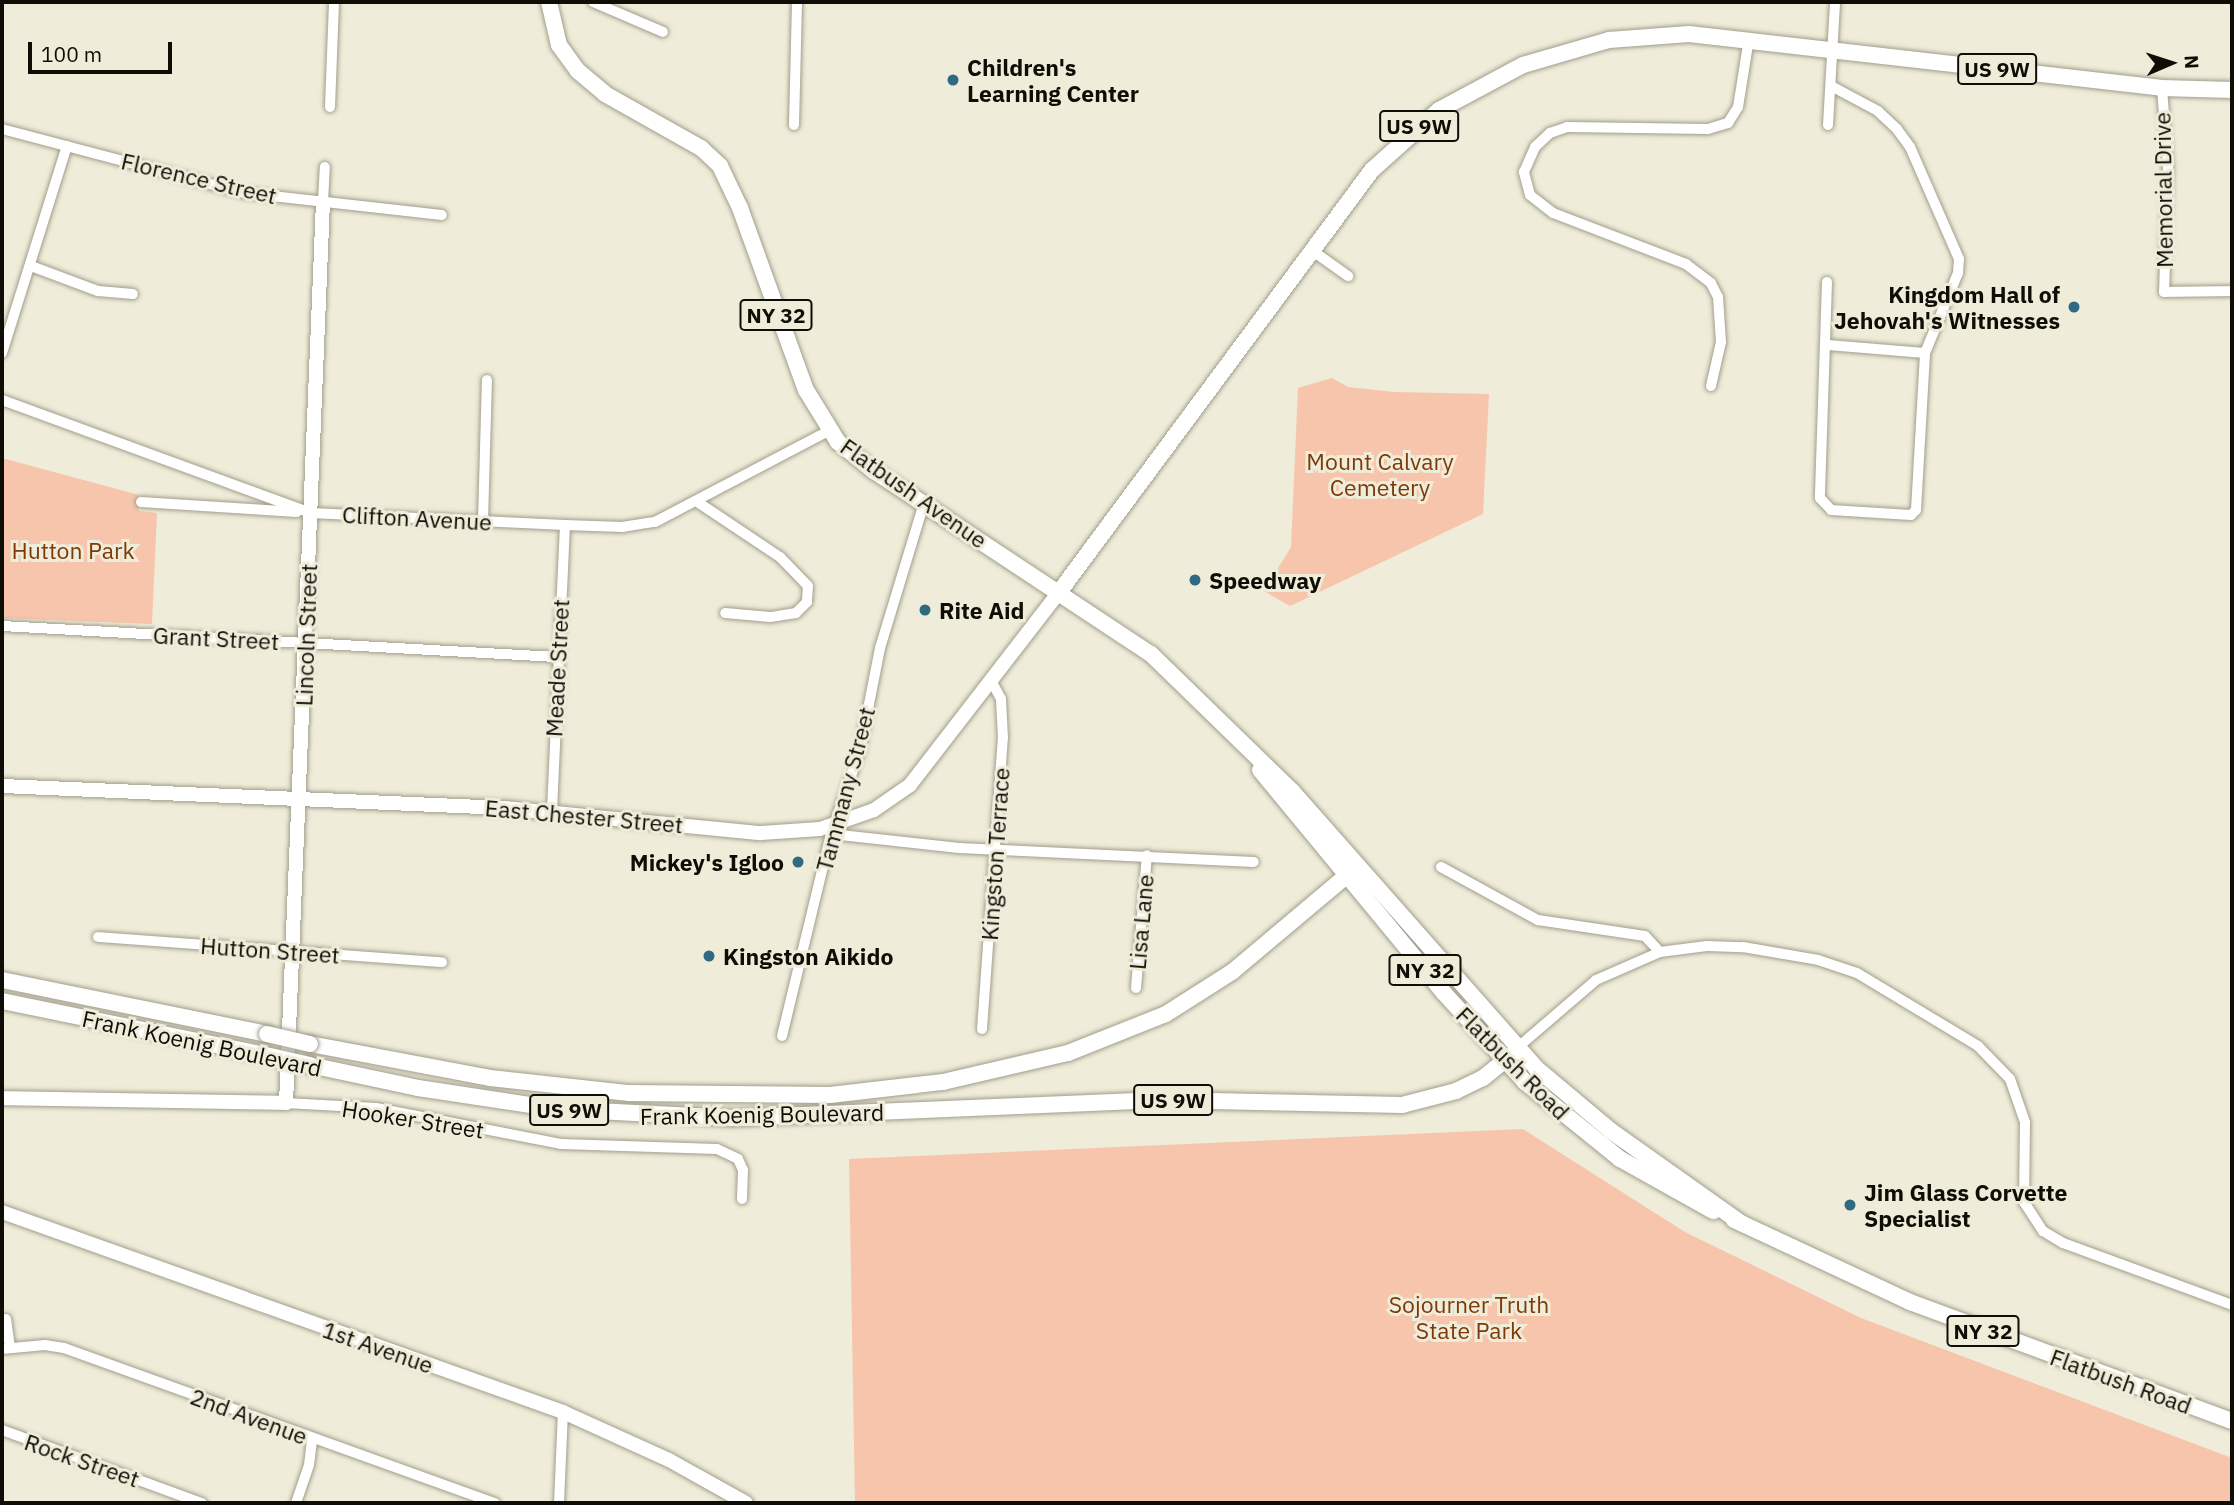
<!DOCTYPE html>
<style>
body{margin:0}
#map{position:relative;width:2234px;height:1505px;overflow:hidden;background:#efecd9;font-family:"IBM Plex Sans",sans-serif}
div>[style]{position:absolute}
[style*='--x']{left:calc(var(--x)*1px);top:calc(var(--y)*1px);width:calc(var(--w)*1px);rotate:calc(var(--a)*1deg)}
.green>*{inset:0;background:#f6c5ac}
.roads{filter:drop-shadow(0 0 2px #a19e8c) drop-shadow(0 0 2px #a19e8c)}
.street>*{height:10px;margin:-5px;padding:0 5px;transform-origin:5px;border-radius:5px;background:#fff}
.secondary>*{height:14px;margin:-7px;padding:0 7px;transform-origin:7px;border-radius:7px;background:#fff}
.primary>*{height:16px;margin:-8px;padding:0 8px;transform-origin:8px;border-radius:8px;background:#fff}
.bridges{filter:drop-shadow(0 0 2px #a19e8c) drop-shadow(0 0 2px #a19e8c)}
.primary-bridge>*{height:16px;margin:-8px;padding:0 8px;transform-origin:8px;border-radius:8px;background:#fff}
.dots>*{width:19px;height:19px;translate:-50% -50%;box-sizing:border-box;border:4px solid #efecd9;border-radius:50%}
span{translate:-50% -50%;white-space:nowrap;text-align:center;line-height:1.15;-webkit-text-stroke:6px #efecd9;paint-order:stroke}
.shield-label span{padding:2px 5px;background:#efecd9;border:2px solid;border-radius:5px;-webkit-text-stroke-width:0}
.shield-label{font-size:21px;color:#0e0e07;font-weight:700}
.poi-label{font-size:23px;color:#0e0e07;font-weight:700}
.left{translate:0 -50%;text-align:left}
.right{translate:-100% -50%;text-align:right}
.street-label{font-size:23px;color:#0e0e07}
.park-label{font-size:23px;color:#7e3908}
.frame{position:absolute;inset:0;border:4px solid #0e0e07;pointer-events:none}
.north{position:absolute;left:2136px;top:28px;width:70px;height:70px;-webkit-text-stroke:5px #efecd9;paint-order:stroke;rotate:87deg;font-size:19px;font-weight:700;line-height:28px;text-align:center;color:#0e0e07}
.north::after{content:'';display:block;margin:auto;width:24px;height:32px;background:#0e0e07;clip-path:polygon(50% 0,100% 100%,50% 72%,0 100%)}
.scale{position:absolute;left:28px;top:42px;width:144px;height:32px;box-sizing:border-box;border:4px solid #0e0e07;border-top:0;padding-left:9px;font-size:21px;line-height:24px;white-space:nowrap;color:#0e0e07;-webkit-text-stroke:5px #efecd9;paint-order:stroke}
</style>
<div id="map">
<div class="green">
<div style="clip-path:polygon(1332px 378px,1348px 387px,1394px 392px,1489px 394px,1483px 514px,1290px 606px,1264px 591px,1291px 547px,1298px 388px)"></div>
<div style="clip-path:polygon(2px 458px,139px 495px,139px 511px,157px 513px,152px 624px,2px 618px)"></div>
<div style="clip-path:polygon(1523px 1129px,1685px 1232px,1861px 1318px,2232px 1458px,2232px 1503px,855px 1503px,849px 1159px)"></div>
</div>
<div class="roads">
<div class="street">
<div style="--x:593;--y:2;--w:76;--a:23.2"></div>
<div style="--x:2162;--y:88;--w:79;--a:85.7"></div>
<div style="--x:2168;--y:167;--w:125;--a:91.8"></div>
<div style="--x:2164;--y:292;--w:68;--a:-0.8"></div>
<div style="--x:330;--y:107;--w:105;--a:-87.8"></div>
<div style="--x:794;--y:125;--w:123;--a:-88.6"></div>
<div style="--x:1828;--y:125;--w:123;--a:-86.7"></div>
<div style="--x:2;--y:129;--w:251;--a:14.8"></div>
<div style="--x:245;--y:193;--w:198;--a:6.4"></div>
<div style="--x:323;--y:202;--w:35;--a:-87"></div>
<div style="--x:1310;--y:249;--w:47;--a:35.4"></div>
<div style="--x:31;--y:266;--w:72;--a:20.5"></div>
<div style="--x:98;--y:291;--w:35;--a:5"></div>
<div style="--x:1827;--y:282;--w:216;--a:91.9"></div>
<div style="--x:1820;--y:498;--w:16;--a:47"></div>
<div style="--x:1831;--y:510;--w:80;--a:3.6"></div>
<div style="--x:1911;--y:515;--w:7;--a:-45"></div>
<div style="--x:1916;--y:510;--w:157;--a:-86.7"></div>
<div style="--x:1925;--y:353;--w:87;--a:-67.6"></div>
<div style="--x:1958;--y:273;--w:14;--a:-86"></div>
<div style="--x:1959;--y:259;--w:122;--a:-113.6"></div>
<div style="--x:1910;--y:147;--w:22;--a:-126"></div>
<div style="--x:1897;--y:129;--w:26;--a:-137"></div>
<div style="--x:1878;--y:111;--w:51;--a:-151.9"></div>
<div style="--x:1828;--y:345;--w:97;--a:4.7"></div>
<div style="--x:2;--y:353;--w:217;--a:-72.6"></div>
<div style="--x:1711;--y:386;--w:45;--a:-77.2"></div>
<div style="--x:1721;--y:342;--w:45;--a:-93.8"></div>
<div style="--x:1718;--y:297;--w:16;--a:-117"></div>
<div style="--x:1711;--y:283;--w:31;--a:-143"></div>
<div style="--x:1686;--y:264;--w:142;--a:-159"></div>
<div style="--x:1553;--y:213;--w:29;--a:-142"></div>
<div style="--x:1530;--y:195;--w:24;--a:-105"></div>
<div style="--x:1524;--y:172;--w:27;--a:-66"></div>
<div style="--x:1535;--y:147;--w:21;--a:-43"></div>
<div style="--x:1550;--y:133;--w:18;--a:-19"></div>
<div style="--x:1567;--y:127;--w:141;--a:0.8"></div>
<div style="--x:1708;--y:129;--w:21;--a:-17"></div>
<div style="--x:1728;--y:123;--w:19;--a:-58"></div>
<div style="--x:1738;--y:107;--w:70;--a:-80.9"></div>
<div style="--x:2;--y:400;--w:329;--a:20.1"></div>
<div style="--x:311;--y:513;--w:254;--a:2.7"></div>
<div style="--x:565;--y:525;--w:57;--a:2"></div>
<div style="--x:622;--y:527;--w:33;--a:-9"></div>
<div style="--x:655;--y:522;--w:195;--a:-27.7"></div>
<div style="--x:696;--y:501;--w:101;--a:33.7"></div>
<div style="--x:780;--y:557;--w:40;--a:46"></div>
<div style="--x:808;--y:586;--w:16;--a:94"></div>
<div style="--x:807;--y:602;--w:16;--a:135"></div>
<div style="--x:796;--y:613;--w:26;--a:171"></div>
<div style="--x:770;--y:617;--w:45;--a:-174.9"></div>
<div style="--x:141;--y:502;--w:156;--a:3.7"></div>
<div style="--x:483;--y:521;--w:141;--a:-88.4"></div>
<div style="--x:2;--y:626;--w:555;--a:3.2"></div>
<div style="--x:552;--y:811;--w:286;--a:-87.4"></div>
<div style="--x:831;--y:834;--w:129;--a:6.2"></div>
<div style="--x:959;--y:848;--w:295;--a:2.7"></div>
<div style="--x:1441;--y:867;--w:111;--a:28.7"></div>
<div style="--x:1538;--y:920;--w:108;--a:8.5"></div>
<div style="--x:1645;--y:936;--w:22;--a:47"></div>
<div style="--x:98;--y:937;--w:345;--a:4.2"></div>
<div style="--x:1136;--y:988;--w:133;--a:-85.3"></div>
<div style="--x:982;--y:1029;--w:292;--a:-85.9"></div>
<div style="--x:1003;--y:738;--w:39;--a:-93"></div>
<div style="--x:1001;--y:699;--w:19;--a:-118"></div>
<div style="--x:782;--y:1036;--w:208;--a:-76.4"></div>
<div style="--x:831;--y:834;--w:89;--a:-71"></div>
<div style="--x:860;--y:750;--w:104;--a:-78.9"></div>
<div style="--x:880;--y:648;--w:152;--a:-73.1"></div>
<div style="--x:1517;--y:1048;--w:104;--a:-40.7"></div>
<div style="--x:1596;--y:980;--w:70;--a:-23.6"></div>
<div style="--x:1660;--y:952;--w:47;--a:-7.3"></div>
<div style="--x:1707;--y:946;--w:36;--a:2"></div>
<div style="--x:1743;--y:947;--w:76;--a:9.8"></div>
<div style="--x:1818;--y:960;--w:41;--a:18.4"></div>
<div style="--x:1857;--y:973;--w:141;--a:31.1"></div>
<div style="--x:1978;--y:1046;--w:46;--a:45.9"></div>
<div style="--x:2010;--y:1079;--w:46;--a:70.8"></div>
<div style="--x:2025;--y:1122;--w:80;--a:90.7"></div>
<div style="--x:2024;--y:1202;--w:35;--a:57"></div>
<div style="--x:2043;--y:1231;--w:23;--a:31"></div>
<div style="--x:2063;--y:1243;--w:180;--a:20.1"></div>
<div style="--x:286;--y:1103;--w:90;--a:3.2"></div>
<div style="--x:376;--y:1108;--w:188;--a:11"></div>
<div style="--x:561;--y:1144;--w:156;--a:1.8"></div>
<div style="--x:717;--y:1149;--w:23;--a:25"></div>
<div style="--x:738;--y:1159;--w:12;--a:66"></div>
<div style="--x:743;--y:1170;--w:29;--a:92"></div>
<div style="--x:6;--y:1319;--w:29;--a:82"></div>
<div style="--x:2;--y:1349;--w:43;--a:-5.3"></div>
<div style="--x:45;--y:1345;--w:19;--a:9"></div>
<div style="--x:64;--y:1348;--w:458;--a:19.8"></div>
<div style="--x:2;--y:1430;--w:213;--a:20.1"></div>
<div style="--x:296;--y:1503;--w:40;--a:-71.1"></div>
<div style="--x:309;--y:1465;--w:26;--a:-83"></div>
<div style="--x:559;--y:1503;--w:91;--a:-87.5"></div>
</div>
<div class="secondary">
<div style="--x:2;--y:786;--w:502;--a:2.51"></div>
<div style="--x:504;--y:808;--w:258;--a:5.6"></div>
<div style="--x:761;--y:833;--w:59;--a:-3.9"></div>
<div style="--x:820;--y:829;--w:57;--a:-19.4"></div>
<div style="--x:874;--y:810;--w:44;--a:-34.8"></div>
<div style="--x:910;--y:785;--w:245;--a:-52.3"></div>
<div style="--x:2;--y:1098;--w:284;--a:1"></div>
<div style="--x:286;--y:1103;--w:902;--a:-87.65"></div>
<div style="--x:2;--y:1212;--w:596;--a:19.62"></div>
<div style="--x:563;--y:1412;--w:116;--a:24.4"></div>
<div style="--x:669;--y:1460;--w:88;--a:29.2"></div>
</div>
<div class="primary">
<div style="--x:549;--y:2;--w:44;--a:76.9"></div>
<div style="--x:559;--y:45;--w:32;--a:54"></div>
<div style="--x:578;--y:71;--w:35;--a:40"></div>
<div style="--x:605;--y:94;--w:110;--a:29.4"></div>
<div style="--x:701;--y:148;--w:26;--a:43"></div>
<div style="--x:720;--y:166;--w:47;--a:64.5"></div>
<div style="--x:740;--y:208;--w:194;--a:70.1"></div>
<div style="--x:806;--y:390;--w:61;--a:58.4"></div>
<div style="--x:838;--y:442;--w:46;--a:38.9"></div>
<div style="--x:874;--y:471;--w:332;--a:33.5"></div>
<div style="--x:1151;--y:654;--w:197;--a:44.2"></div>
<div style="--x:1292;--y:791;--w:369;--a:48.6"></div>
<div style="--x:1536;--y:1068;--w:98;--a:40"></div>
<div style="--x:1611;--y:1131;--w:159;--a:35.3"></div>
<div style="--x:1060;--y:591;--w:524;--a:-53.46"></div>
<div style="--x:1372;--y:170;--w:90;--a:-41.8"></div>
<div style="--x:1439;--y:110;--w:95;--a:-28.2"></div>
<div style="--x:1523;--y:65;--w:90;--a:-16.2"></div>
<div style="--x:1609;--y:40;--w:80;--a:-4.3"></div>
<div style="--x:1689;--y:34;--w:476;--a:6.5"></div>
<div style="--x:2162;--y:88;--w:70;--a:1.6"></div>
<div style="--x:1260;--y:770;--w:289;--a:50.5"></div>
<div style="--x:1444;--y:993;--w:120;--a:47.7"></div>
<div style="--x:1525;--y:1082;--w:122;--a:39"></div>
<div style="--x:1620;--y:1159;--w:107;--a:29.2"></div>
<div style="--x:2;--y:980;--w:270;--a:11.5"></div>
<div style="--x:2;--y:1001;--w:269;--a:11.6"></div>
<div style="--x:310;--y:1044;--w:183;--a:10.7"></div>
<div style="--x:490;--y:1078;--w:140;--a:6.2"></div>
<div style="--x:629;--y:1093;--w:201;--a:0.6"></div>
<div style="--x:830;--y:1095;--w:114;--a:-6.6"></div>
<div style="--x:943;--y:1082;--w:128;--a:-13.1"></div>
<div style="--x:1068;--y:1053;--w:105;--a:-21.7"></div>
<div style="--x:1166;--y:1014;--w:78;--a:-32.5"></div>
<div style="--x:1232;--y:972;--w:149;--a:-40.1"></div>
<div style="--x:1346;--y:876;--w:9;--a:-13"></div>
<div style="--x:310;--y:1065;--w:110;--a:12"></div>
<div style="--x:418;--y:1088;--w:141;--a:8.6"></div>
<div style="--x:557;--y:1109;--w:176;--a:2.9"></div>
<div style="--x:733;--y:1118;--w:434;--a:-2.4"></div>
<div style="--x:1167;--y:1100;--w:235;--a:1.2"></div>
<div style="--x:1402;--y:1105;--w:56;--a:-14.5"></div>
<div style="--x:1456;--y:1091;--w:30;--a:-26"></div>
<div style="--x:1483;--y:1078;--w:36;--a:-39"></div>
<div style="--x:1734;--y:1220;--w:194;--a:25"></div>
<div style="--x:1910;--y:1302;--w:343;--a:20.3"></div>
</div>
</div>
<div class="bridges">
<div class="primary-bridge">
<div style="--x:267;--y:1034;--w:44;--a:13.1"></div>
<div style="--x:266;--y:1055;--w:45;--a:12.8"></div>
</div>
</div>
<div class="dots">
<div style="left:953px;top:80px;background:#2f6a82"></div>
<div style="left:2074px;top:307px;background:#2f6a82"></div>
<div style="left:1195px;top:580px;background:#2f6a82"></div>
<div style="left:925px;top:610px;background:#2f6a82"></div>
<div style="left:798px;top:862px;background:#2f6a82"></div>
<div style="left:709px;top:956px;background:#2f6a82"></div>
<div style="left:1850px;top:1205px;background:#2f6a82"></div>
</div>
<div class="shield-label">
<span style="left:1997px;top:69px">US 9W</span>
<span style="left:1419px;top:126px">US 9W</span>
<span style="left:776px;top:315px">NY 32</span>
<span style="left:1425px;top:970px">NY 32</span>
<span style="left:1173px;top:1100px">US 9W</span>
<span style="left:569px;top:1110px">US 9W</span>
<span style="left:1983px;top:1331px">NY 32</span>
</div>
<div class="poi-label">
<span class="left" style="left:967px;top:80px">Children's<br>Learning Center</span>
<span class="right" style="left:2060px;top:307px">Kingdom Hall of<br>Jehovah's Witnesses</span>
<span class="left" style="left:1209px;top:580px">Speedway</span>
<span class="left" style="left:939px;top:610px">Rite Aid</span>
<span class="right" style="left:784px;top:862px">Mickey's Igloo</span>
<span class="left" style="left:723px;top:956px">Kingston Aikido</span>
<span class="left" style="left:1864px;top:1205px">Jim Glass Corvette<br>Specialist</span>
</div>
<div class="street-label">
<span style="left:199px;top:178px;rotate:13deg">Florence Street</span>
<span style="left:2163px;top:190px;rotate:-91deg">Memorial Drive</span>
<span style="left:914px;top:493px;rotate:35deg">Flatbush Avenue</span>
<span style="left:417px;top:518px;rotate:3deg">Clifton Avenue</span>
<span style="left:306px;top:635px;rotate:-88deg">Lincoln Street</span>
<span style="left:216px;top:638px;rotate:3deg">Grant Street</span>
<span style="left:557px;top:668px;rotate:-87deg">Meade Street</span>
<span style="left:845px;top:789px;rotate:-75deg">Tammany Street</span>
<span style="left:584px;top:816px;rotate:5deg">East Chester Street</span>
<span style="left:995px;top:854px;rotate:-86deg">Kingston Terrace</span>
<span style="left:1141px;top:922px;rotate:-85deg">Lisa Lane</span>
<span style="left:270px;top:950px;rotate:4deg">Hutton Street</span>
<span style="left:202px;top:1043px;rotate:12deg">Frank Koenig Boulevard</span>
<span style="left:1513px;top:1063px;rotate:45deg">Flatbush Road</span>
<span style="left:762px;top:1114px;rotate:-1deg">Frank Koenig Boulevard</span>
<span style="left:413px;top:1119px;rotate:9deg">Hooker Street</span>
<span style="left:378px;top:1347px;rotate:19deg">1st Avenue</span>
<span style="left:2121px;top:1381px;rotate:20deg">Flatbush Road</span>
<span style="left:249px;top:1416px;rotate:20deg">2nd Avenue</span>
<span style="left:82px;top:1460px;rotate:19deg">Rock Street</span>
</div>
<div class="park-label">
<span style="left:1380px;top:474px">Mount Calvary<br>Cemetery</span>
<span style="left:73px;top:550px">Hutton Park</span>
<span style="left:1469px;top:1317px">Sojourner Truth<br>State Park</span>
</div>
<div class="frame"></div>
<div class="north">N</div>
<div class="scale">100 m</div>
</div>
